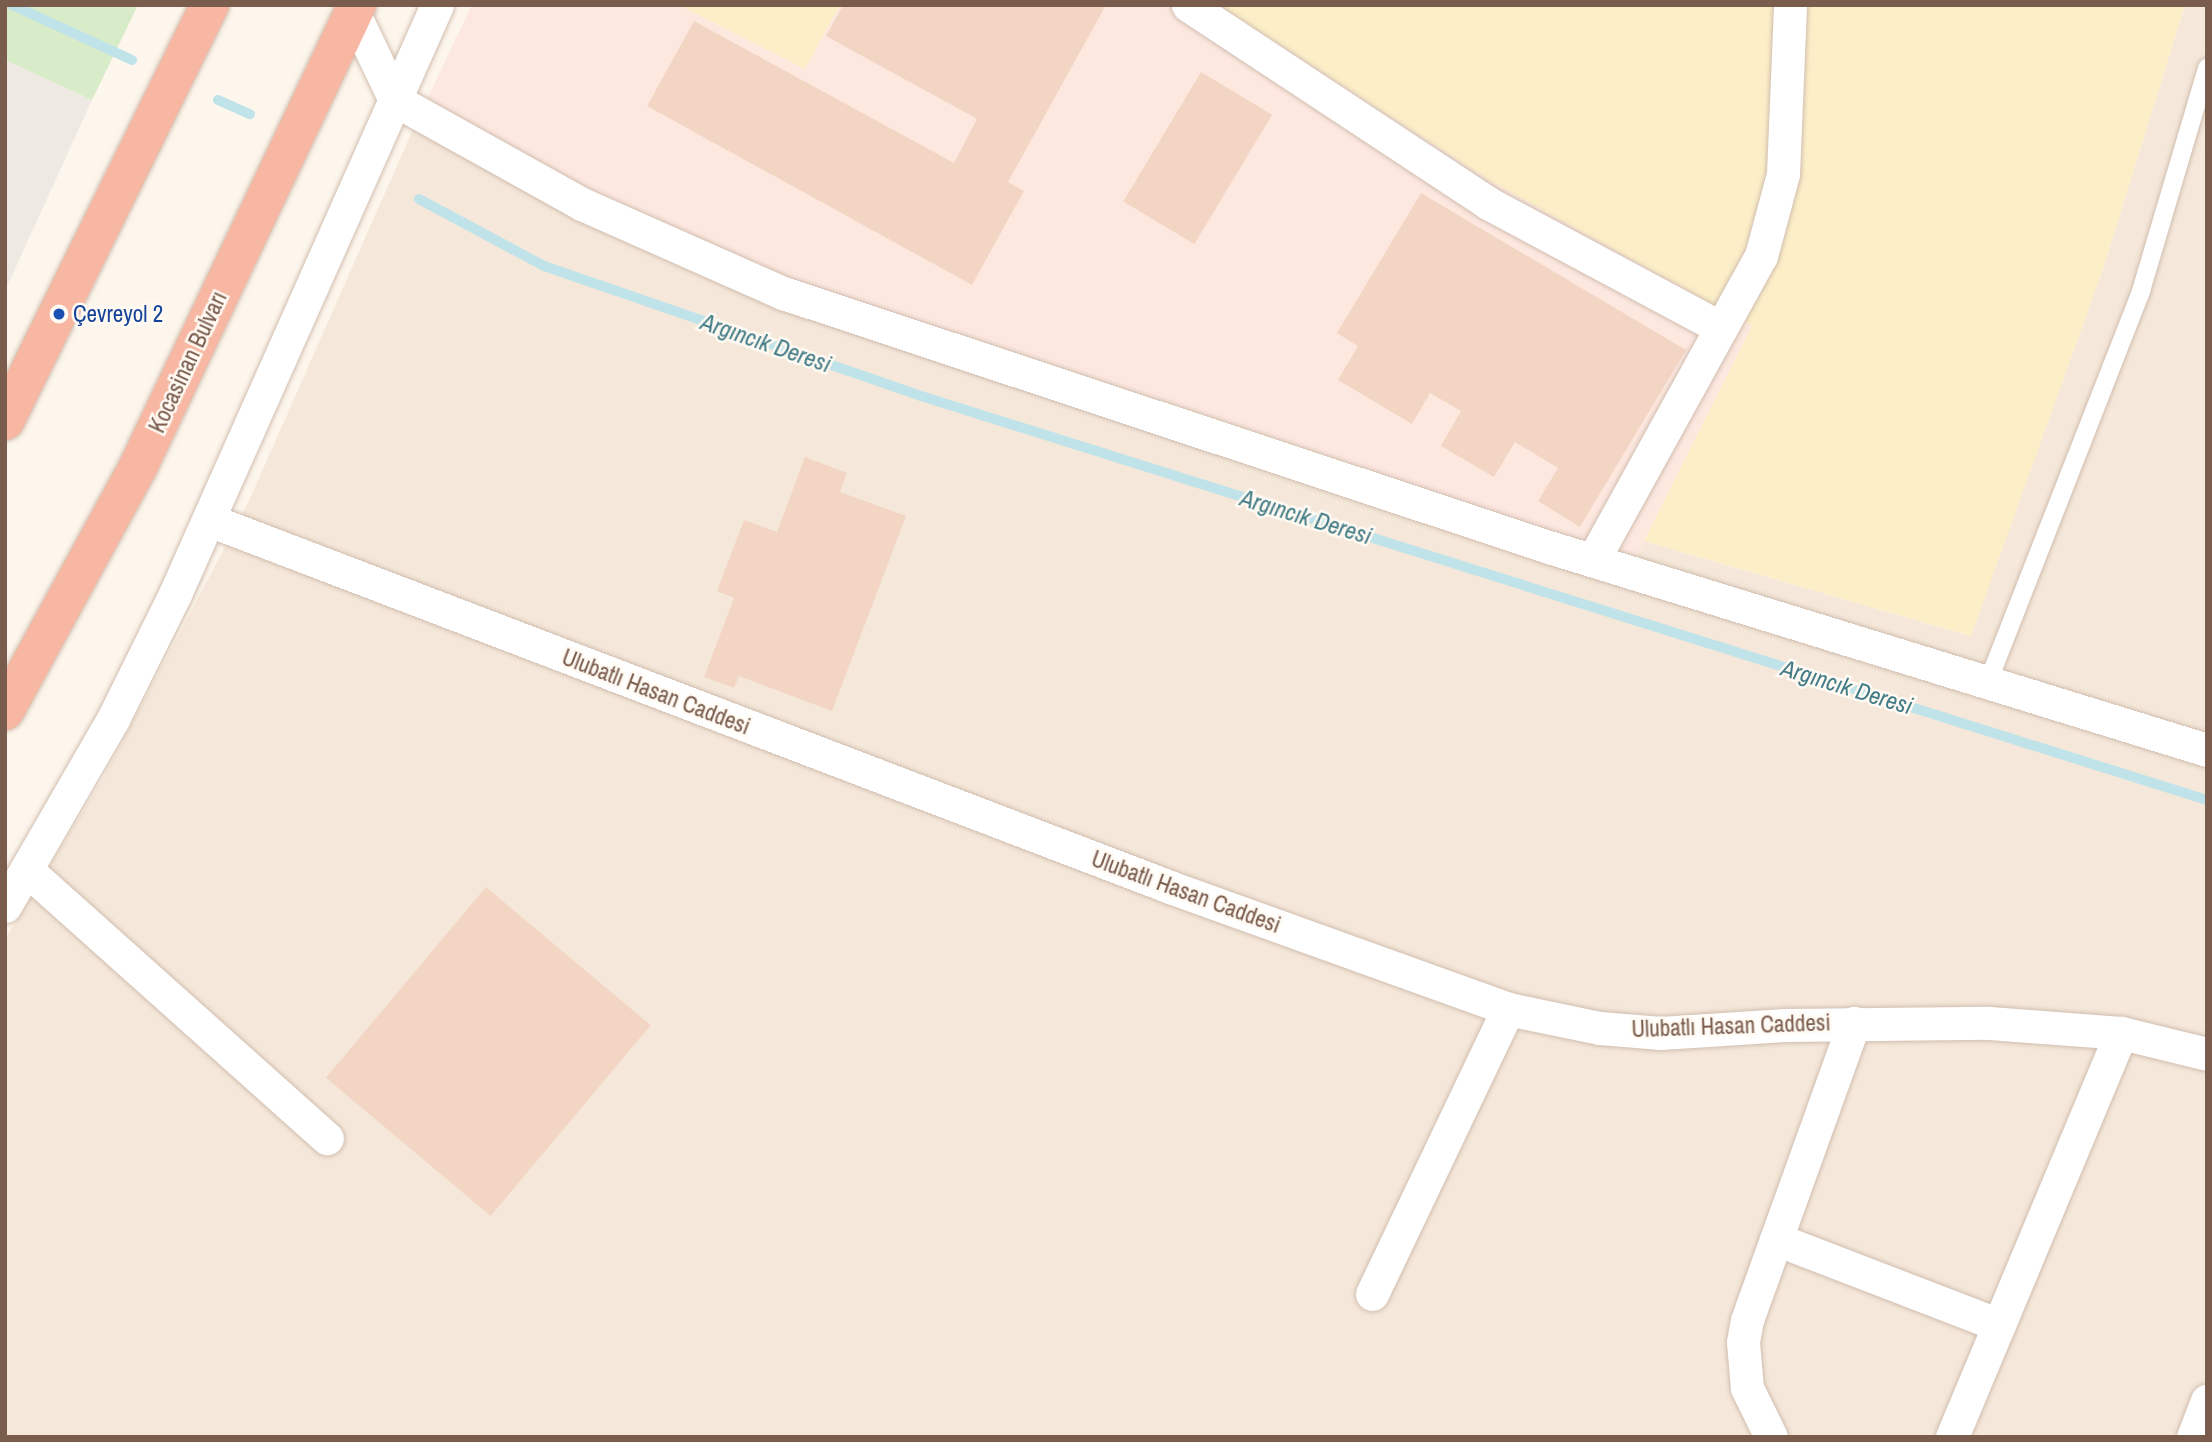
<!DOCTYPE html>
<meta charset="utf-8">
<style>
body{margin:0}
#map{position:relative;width:2212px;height:1442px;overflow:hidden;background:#fdf6ec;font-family:"Archivo Narrow",sans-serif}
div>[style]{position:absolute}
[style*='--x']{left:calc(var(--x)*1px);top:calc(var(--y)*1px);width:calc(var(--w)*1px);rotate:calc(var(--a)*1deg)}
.residential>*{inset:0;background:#f5e8da}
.commercial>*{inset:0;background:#fde8e0}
.industrial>*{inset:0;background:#efe9e4}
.green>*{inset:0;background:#d8ecc9}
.sand>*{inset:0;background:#fcefc7}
.stream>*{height:10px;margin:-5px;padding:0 5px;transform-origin:5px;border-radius:5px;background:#bfe3e8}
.building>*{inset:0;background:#f3d5c3;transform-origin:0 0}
.roads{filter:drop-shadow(0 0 2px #d1beb0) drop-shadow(0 0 2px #d1beb0)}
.lane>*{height:18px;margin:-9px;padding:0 9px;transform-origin:9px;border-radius:9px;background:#fff}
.street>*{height:33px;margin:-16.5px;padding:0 16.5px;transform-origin:16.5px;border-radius:16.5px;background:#fff}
.highway>*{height:38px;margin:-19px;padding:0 19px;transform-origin:19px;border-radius:19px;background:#f7b7a3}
.dots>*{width:19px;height:19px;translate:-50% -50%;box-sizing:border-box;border:4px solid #fffaf3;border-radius:50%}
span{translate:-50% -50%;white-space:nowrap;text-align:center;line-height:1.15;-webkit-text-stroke:5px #fffaf3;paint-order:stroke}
.transit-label{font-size:23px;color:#164399}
.left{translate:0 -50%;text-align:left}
.street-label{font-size:23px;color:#7a5c4d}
.water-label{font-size:24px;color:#437c86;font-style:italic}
.frame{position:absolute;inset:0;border:7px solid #7a5c4d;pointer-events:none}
</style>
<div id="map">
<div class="residential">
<div style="clip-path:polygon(2185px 5px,2207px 5px,2207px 1437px,5px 1437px,5px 939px,102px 780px,247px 505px,419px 116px,1630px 568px,1644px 541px,1970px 636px,2103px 269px)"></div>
</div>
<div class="commercial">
<div style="clip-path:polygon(472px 5px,679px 5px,804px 68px,840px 5px,1218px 5px,1492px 182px,1753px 326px,1630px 569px,872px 319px,419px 116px)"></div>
</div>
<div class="industrial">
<div style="clip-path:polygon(5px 60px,92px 100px,5px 291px)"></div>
</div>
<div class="green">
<div style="clip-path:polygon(5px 5px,138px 5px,92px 100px,5px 60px)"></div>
</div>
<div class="sand">
<div style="clip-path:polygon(679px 5px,840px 5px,805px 69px)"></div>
<div style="clip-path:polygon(1218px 5px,2185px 5px,2103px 269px,1971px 636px,1644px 541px,1752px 326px,1492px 182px)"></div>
</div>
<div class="stream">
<div style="--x:12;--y:5;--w:132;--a:24.6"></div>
<div style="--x:218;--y:100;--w:35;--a:24"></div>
<div style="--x:419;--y:199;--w:142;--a:28.2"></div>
<div style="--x:544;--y:266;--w:399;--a:19"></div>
<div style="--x:921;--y:396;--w:1348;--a:17.44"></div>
</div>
<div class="building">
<div style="clip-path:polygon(843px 5px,1106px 5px,1008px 182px,1024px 191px,972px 285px,647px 106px,694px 21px,954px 163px,977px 119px,826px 36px)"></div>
<div style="left:1201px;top:72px;width:83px;height:151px;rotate:31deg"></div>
<div style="clip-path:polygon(1421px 193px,1686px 350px,1580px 527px,1538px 501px,1558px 468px,1515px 442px,1494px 477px,1441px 446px,1461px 411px,1430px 393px,1412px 424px,1338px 380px,1358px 346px,1337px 333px)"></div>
<div style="clip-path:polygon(805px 457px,847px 473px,840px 492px,906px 516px,832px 711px,739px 676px,734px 688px,704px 677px,734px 598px,717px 591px,744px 520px,777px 532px)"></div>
<div style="left:486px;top:887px;width:215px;height:249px;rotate:40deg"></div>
</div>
<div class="roads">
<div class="lane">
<div style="--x:1988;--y:682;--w:420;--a:-68.6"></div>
<div style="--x:2141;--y:291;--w:233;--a:-73.5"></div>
</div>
<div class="street">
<div style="--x:1188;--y:5;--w:359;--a:33.4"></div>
<div style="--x:1488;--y:203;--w:264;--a:28.2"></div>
<div style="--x:353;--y:12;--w:98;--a:64.5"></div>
<div style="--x:395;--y:100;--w:214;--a:29.1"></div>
<div style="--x:582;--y:204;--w:220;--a:23.9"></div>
<div style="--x:783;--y:293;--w:810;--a:18.35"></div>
<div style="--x:1552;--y:548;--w:685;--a:17.14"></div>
<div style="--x:209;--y:520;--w:1029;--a:20.9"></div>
<div style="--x:1170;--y:887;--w:359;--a:19.8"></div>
<div style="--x:1508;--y:1009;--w:94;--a:11.7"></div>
<div style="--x:1600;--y:1028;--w:61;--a:4.7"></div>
<div style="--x:1661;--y:1033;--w:124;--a:-3.7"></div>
<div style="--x:1785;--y:1025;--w:204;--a:-0.6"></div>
<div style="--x:1989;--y:1023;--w:132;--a:4.3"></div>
<div style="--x:2121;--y:1033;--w:89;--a:13.7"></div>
<div style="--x:1593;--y:560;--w:347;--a:-61.1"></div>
<div style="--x:1761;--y:256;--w:85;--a:-75"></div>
<div style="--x:1783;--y:174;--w:169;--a:-87.6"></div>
<div style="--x:28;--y:871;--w:401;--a:41.8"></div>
<div style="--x:5;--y:906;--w:216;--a:-60"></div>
<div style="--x:113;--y:719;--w:140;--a:-63.6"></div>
<div style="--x:175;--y:594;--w:645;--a:-66.02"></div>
<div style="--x:1776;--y:1239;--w:239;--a:21.1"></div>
<div style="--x:1372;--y:1294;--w:316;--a:-64.5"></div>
<div style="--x:1771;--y:1437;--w:55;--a:-116.1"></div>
<div style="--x:1747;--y:1388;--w:46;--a:-95"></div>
<div style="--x:1743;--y:1342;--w:22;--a:-80"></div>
<div style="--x:1747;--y:1320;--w:316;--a:-70.2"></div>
<div style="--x:1952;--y:1437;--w:438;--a:-67.3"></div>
<div style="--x:2193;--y:1437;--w:39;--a:-69"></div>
</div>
<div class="highway">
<div style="--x:5;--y:421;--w:464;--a:-63.8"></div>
<div style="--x:5;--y:711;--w:278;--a:-61.4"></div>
<div style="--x:138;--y:467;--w:511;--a:-64.64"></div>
</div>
</div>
<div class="dots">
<div style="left:59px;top:314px;background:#1a4fb4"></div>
</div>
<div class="transit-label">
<span class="left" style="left:73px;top:314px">Çevreyol 2</span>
</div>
<div class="street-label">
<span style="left:188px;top:362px;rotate:-65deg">Kocasinan Bulvarı</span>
<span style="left:656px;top:692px;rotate:21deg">Ulubatlı Hasan Caddesi</span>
<span style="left:1186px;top:892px;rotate:20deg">Ulubatlı Hasan Caddesi</span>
<span style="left:1731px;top:1026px;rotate:-2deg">Ulubatlı Hasan Caddesi</span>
</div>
<div class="water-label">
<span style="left:766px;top:343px;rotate:19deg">Argıncık Deresi</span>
<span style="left:1306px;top:517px;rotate:17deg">Argıncık Deresi</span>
<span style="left:1847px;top:687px;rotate:17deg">Argıncık Deresi</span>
</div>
<div class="frame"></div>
</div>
